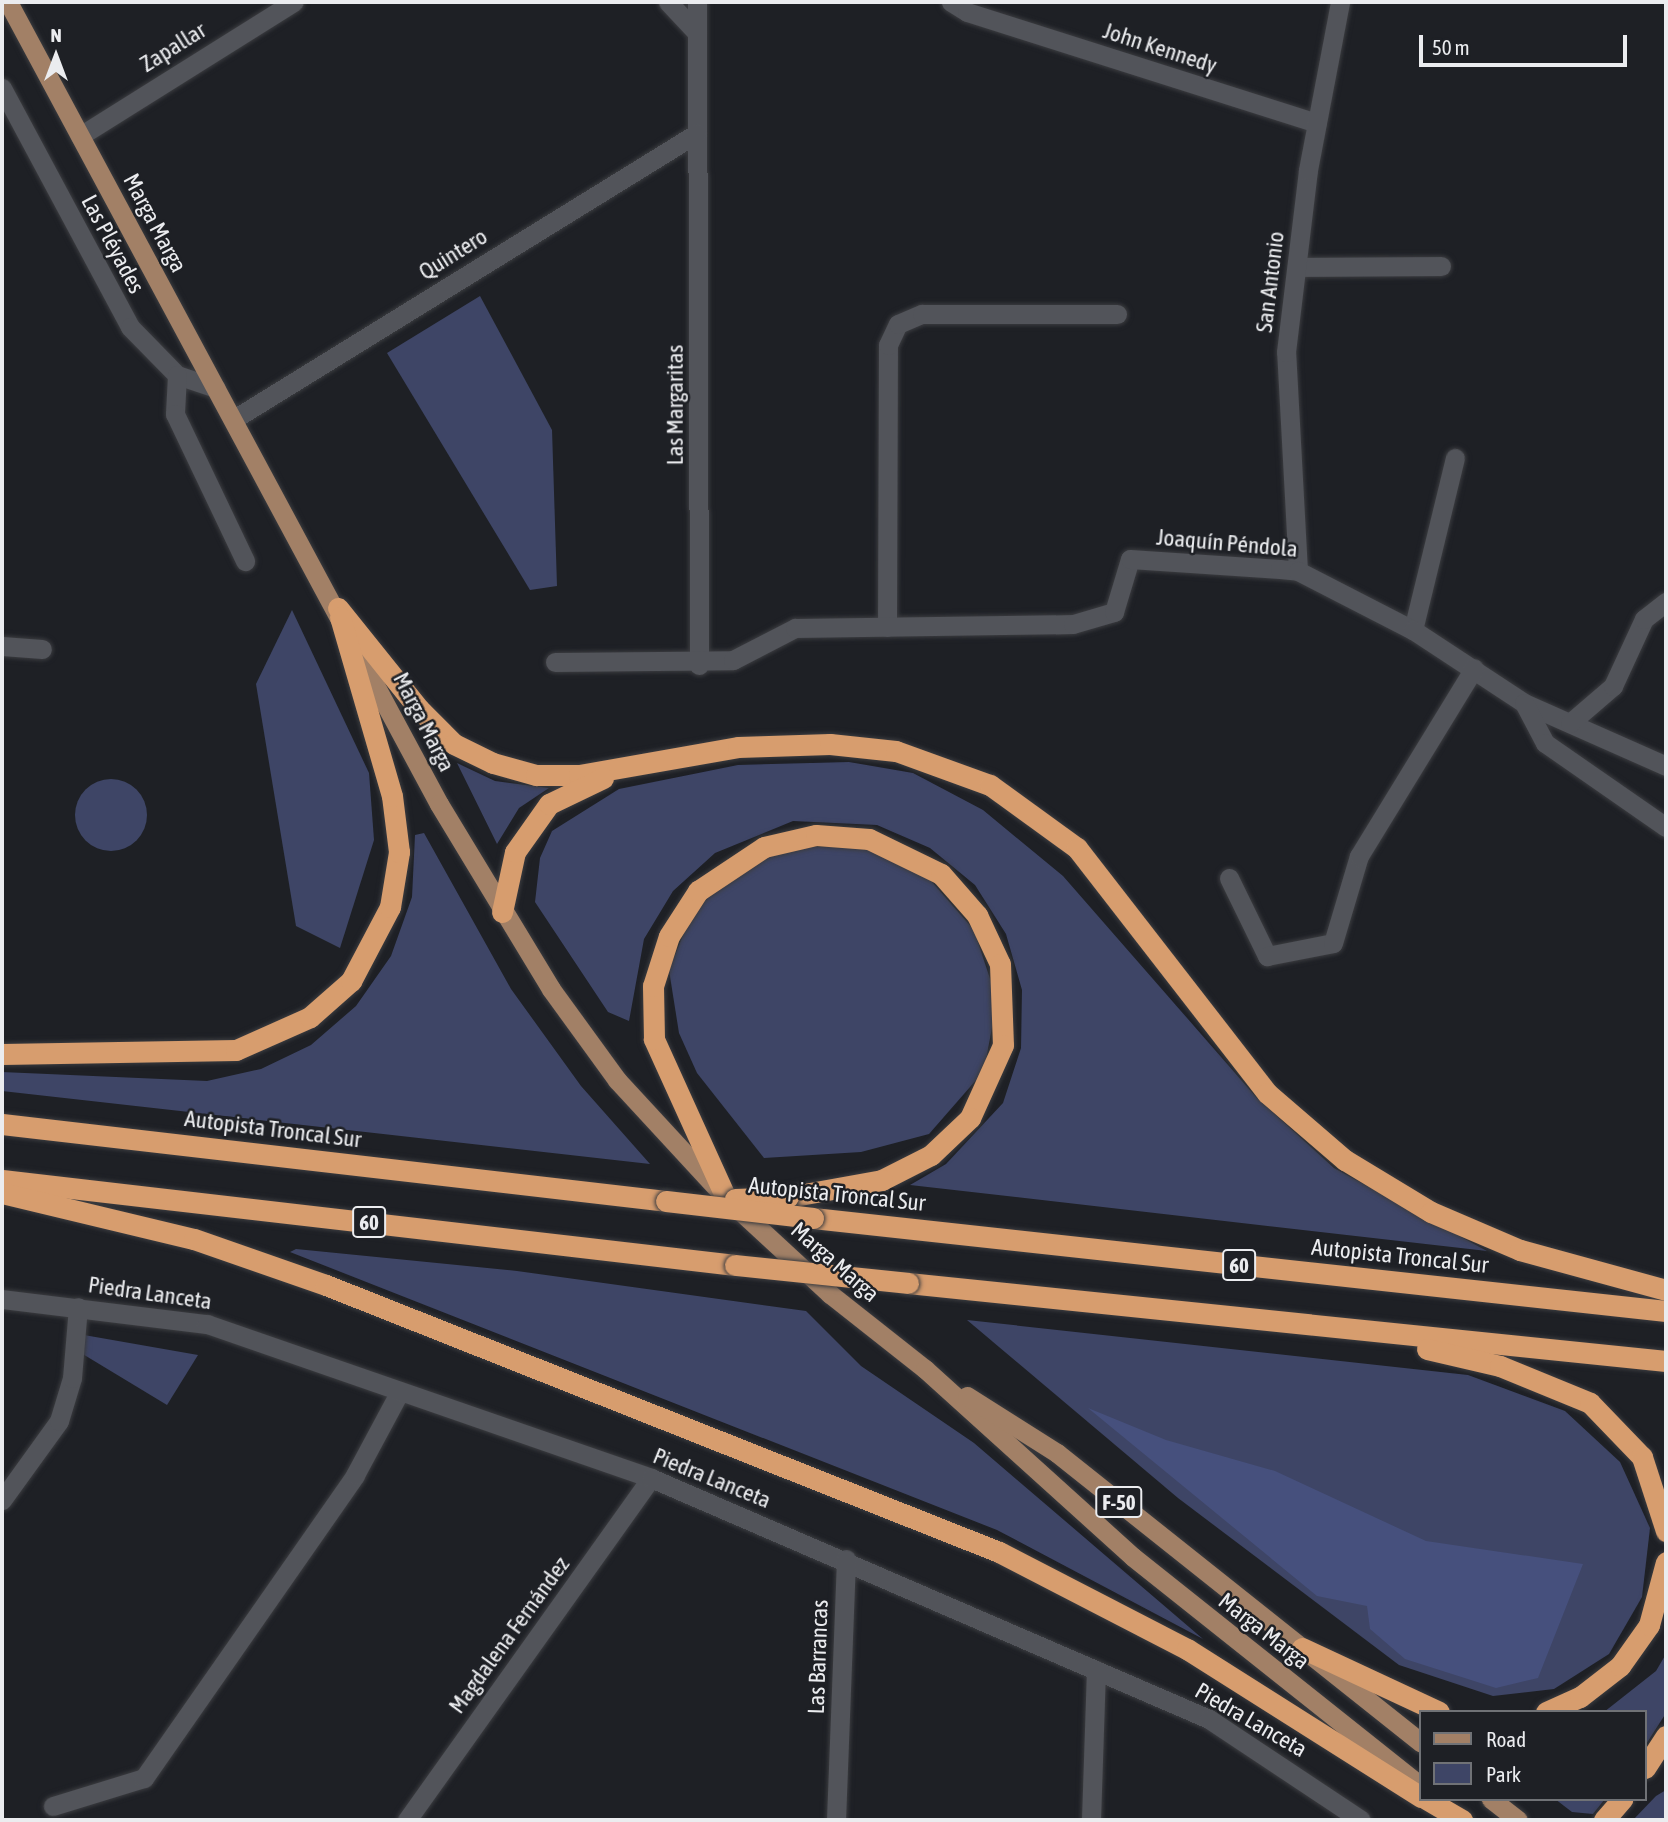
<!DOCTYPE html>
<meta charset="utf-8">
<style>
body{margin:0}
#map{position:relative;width:1668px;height:1822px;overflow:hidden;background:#1e2025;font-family:"Asap Condensed",sans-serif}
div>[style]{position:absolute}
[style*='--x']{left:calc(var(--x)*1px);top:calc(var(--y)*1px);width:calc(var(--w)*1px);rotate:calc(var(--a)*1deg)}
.green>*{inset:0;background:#3e4566}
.round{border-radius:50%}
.forest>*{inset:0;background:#46507d}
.roads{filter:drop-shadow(0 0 2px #3b3c40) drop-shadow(0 0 2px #3b3c40)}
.minor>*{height:19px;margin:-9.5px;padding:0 9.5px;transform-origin:9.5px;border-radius:9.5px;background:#52545a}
.tertiary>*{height:19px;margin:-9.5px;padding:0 9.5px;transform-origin:9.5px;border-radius:9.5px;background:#52545a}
.primary>*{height:19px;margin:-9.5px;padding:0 9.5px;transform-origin:9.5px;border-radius:9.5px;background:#a28066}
.motorway>*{height:21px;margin:-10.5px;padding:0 10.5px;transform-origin:10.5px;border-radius:10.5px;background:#d79d6e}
.bridges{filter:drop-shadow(0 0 2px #3b3c40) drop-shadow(0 0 2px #3b3c40)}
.motorway-bridge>*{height:21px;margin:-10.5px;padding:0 10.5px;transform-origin:10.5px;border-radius:10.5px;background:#d79d6e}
span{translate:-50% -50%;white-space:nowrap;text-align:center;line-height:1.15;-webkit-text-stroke:5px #1e2025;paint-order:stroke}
.shield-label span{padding:2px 5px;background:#1e2025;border:2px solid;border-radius:5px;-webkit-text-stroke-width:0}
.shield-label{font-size:21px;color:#ebecef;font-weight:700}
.street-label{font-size:23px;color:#ebecef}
.frame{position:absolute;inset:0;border:4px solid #ebecef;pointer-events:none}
.legend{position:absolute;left:1419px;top:1710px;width:228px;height:91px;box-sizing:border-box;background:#1e2025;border:2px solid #707276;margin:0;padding:9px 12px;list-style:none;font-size:21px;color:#ebecef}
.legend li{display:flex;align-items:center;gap:14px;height:35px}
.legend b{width:35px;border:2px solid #707276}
.north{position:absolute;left:21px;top:21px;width:70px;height:70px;-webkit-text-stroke:5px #1e2025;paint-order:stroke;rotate:0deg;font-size:19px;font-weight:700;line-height:28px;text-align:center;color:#ebecef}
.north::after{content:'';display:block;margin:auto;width:24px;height:32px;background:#ebecef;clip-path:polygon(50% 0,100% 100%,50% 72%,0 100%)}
.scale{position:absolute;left:1419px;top:35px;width:208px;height:32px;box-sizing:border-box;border:4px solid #ebecef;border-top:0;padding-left:9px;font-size:21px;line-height:24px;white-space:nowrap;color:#ebecef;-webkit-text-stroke:5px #1e2025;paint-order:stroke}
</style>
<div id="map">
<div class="green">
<div style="clip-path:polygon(480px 296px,552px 430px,557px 586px,530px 590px,387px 353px)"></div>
<div style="clip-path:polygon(292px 610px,369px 773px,374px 840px,340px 948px,296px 926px,256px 684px)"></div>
<div style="clip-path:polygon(849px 762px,913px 773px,983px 810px,1063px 876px,1256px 1097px,1334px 1168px,1487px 1251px,910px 1185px,946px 1164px,1003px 1103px,1021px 1048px,1022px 990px,1006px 934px,975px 885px,930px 848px,877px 825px,793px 821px,715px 853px,673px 891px,644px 939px,629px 1021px,608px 1012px,535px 902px,540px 858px,552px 831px,619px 789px,738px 765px)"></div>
<div style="clip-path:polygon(457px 763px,495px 781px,549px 788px,519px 808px,497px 844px)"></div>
<div class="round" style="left:75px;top:779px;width:72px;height:72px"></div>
<div style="clip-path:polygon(424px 833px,511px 989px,581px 1086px,650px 1164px,2px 1091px,2px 1072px,207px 1081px,261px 1069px,311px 1045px,356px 1006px,391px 956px,412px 897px,415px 835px)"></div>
<div style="clip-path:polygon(798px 847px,861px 847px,925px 874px,974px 930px,997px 1000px,984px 1071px,929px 1134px,861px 1152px,764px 1158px,697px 1073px,679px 1033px,669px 970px,690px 918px,728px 868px)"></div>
<div style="clip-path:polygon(296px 1249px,517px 1271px,806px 1311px,861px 1366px,974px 1443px,1203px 1639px,997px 1530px,290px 1252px)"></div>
<div style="clip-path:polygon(967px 1320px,1468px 1375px,1565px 1411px,1620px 1462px,1650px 1528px,1642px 1597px,1609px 1654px,1554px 1689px,1493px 1696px,1399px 1665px,1178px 1498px)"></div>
<div style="clip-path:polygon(84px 1335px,198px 1355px,167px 1405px,81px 1353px)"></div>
<div style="clip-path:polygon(1666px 1654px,1666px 1713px,1645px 1746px,1645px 1712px,1604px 1712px,1656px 1671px)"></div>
<div style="clip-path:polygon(1666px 1790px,1666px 1820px,1633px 1820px,1656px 1796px)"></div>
<div style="clip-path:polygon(1555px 1799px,1605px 1799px,1593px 1814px,1572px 1812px)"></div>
</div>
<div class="forest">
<div style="clip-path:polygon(1088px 1408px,1166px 1440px,1275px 1471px,1426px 1541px,1583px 1564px,1538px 1678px,1496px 1688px,1405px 1659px,1370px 1629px,1367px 1606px,1317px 1596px)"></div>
</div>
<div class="roads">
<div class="minor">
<div style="--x:668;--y:2;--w:42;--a:46.9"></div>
<div style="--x:697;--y:2;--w:663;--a:89.83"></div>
<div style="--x:951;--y:2;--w:19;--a:32"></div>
<div style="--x:967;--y:12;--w:367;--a:17.6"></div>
<div style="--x:2;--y:88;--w:271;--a:61.8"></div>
<div style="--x:130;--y:327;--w:67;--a:45.6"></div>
<div style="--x:177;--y:375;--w:41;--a:18.4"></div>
<div style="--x:80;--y:136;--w:252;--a:-32.1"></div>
<div style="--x:1297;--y:267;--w:144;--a:-0.4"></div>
<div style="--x:177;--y:375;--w:39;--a:93"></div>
<div style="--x:175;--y:414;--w:163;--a:64.5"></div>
<div style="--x:234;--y:419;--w:544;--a:-31.7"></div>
<div style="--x:1298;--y:571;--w:219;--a:-93.1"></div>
<div style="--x:1286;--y:352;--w:183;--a:-83.1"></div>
<div style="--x:1308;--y:170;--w:171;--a:-79.2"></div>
<div style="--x:887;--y:627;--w:282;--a:-89.8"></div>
<div style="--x:888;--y:345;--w:23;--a:-65"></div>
<div style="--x:898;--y:324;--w:26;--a:-23"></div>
<div style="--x:922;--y:314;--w:195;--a:0"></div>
<div style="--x:1413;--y:630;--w:177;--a:-76.3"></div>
<div style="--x:2;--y:646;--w:40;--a:4.3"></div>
<div style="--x:555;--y:662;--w:178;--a:-0.6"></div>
<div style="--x:733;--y:660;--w:70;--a:-27.3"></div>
<div style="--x:795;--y:628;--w:278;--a:-0.8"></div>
<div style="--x:1073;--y:624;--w:43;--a:-16.3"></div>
<div style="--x:1114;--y:612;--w:55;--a:-73.2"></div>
<div style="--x:1130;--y:559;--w:150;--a:3.8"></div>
<div style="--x:1280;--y:569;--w:18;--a:6"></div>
<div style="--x:1298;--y:571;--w:129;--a:27.2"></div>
<div style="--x:1413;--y:630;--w:133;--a:33.3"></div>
<div style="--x:1524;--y:703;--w:155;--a:23.9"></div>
<div style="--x:1524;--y:703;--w:45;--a:62.3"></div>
<div style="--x:1545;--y:743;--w:147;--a:34.8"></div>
<div style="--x:1570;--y:723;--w:57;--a:-40.7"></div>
<div style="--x:1613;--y:686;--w:74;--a:-65.2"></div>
<div style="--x:1644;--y:619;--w:28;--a:-38"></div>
<div style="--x:1229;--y:878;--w:87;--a:64"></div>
<div style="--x:1267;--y:956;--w:67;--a:-11.1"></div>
<div style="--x:1333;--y:943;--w:91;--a:-73.4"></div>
<div style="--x:1359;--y:856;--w:220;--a:-58.5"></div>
<div style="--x:2;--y:1500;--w:97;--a:-54.2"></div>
<div style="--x:59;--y:1421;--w:45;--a:-73.2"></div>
<div style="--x:72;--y:1378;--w:71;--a:-85.2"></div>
<div style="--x:53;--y:1806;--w:95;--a:-17.1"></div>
<div style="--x:144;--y:1778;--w:369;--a:-55.1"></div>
<div style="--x:355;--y:1475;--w:93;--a:-61.8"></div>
<div style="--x:407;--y:1820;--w:420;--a:-54.5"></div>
<div style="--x:1091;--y:1820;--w:150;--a:-88.1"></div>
</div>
<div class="tertiary">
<div style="--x:2;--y:1299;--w:207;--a:7"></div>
<div style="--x:207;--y:1324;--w:470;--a:19.1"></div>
<div style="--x:651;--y:1478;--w:608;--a:23.36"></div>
<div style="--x:1209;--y:1719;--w:182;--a:33.6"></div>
<div style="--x:836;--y:1820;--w:261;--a:-87.8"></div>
</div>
<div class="primary">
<div style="--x:8;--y:2;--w:910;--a:61.75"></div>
<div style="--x:439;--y:804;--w:216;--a:58.8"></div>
<div style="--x:551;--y:989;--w:112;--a:54"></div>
<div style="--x:617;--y:1080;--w:161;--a:47.3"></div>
<div style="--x:726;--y:1198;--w:142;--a:42.7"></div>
<div style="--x:830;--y:1294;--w:121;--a:38.3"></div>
<div style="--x:925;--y:1369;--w:280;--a:42.1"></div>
<div style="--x:1133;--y:1557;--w:368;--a:38.5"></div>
<div style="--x:967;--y:1396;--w:107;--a:32.3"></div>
<div style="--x:1057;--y:1453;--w:465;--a:38.5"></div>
<div style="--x:1491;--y:1799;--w:34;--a:38"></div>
</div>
<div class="motorway">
<div style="--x:338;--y:608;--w:129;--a:51.3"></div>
<div style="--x:419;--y:709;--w:49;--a:45"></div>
<div style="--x:454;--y:744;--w:43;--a:26"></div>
<div style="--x:493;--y:763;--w:45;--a:15.6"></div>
<div style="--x:536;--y:775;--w:43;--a:0"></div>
<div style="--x:579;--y:775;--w:161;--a:-10"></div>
<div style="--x:738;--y:747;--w:92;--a:-1.9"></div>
<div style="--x:830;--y:744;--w:66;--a:6.1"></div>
<div style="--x:896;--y:751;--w:100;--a:19.9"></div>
<div style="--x:990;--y:785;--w:107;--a:35.9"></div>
<div style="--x:1077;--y:848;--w:310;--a:52.2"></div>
<div style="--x:1267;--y:1093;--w:103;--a:40.7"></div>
<div style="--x:1345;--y:1160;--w:100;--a:31.2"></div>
<div style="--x:1431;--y:1212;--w:97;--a:23.1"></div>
<div style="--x:1520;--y:1250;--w:151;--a:15.3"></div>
<div style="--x:502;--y:912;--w:61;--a:-77.8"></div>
<div style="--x:515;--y:852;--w:59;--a:-54.7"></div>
<div style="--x:549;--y:804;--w:60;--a:-25.7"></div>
<div style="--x:2;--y:1054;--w:234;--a:-1"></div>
<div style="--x:236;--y:1050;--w:81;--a:-24"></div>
<div style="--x:310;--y:1017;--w:55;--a:-41.3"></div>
<div style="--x:351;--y:981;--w:84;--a:-62.2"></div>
<div style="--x:390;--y:907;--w:56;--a:-80.7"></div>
<div style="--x:399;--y:852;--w:56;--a:-97.1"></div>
<div style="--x:392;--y:796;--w:186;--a:-106.2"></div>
<div style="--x:2;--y:1124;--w:668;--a:6.61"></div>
<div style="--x:2;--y:1180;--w:738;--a:6.61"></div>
<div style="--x:2;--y:1193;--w:197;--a:13.5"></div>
<div style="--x:194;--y:1239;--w:140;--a:19.2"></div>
<div style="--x:326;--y:1285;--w:724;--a:21.64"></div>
<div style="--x:999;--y:1552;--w:212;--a:27.3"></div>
<div style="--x:1187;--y:1649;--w:277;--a:32.3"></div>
<div style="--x:726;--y:1198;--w:175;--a:-114.4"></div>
<div style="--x:654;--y:1039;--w:53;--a:-91.1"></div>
<div style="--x:653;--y:986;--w:52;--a:-72.3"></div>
<div style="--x:669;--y:936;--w:54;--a:-57.2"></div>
<div style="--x:698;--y:891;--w:79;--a:-33.7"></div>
<div style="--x:764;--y:847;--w:53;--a:-13"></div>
<div style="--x:816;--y:835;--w:53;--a:4.3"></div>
<div style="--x:869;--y:839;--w:80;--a:25.9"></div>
<div style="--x:941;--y:874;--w:55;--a:48.7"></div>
<div style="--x:977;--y:915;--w:54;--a:64.9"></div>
<div style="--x:1000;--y:964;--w:81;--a:87.9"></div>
<div style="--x:1003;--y:1045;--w:80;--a:114.3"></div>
<div style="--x:970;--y:1118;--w:54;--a:136.5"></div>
<div style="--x:931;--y:1155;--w:55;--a:153"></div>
<div style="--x:882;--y:1180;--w:96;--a:169.7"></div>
<div style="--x:813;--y:1218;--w:858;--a:6.22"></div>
<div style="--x:908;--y:1283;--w:762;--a:5.88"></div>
<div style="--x:1427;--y:1349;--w:75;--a:13.1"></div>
<div style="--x:1500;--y:1366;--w:97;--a:22.3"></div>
<div style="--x:1590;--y:1403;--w:75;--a:46.1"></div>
<div style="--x:1642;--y:1457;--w:78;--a:72"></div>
<div style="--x:1302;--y:1648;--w:151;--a:25"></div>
<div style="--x:1546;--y:1712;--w:37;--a:-24"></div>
<div style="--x:1580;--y:1697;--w:51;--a:-37.8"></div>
<div style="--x:1620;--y:1666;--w:50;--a:-54.7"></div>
<div style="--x:1649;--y:1625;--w:65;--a:-74.9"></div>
<div style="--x:1645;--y:1768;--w:38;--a:-57"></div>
<div style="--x:1426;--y:1799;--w:42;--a:30.3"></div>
<div style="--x:1604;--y:1820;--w:28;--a:-49"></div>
</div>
</div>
<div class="bridges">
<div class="motorway-bridge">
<div style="--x:735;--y:1199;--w:53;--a:-2.2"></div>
<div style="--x:666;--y:1201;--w:148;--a:6.6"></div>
<div style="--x:735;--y:1265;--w:174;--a:5.9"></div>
</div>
</div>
<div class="shield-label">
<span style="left:369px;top:1222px">60</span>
<span style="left:1239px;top:1265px">60</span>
<span style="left:1119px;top:1502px">F-50</span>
</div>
<div class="street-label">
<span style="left:173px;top:47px;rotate:-32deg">Zapallar</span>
<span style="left:1160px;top:48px;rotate:18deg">John Kennedy</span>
<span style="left:155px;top:223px;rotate:62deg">Marga Marga</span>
<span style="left:113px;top:244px;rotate:62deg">Las Pléyades</span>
<span style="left:453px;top:254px;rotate:-32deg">Quintero</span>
<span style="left:1270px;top:282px;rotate:-83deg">San Antonio</span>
<span style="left:675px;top:405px;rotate:-90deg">Las Margaritas</span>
<span style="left:1227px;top:543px;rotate:5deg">Joaquín Péndola</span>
<span style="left:424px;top:722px;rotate:63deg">Marga Marga</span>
<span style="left:273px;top:1129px;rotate:7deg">Autopista Troncal Sur</span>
<span style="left:837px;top:1194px;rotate:6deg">Autopista Troncal Sur</span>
<span style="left:1400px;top:1256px;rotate:6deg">Autopista Troncal Sur</span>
<span style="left:835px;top:1262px;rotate:41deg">Marga Marga</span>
<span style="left:150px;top:1293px;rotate:8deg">Piedra Lanceta</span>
<span style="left:712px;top:1478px;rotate:22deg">Piedra Lanceta</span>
<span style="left:1264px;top:1631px;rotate:38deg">Marga Marga</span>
<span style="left:509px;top:1635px;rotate:-54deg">Magdalena Fernández</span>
<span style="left:818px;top:1657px;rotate:-88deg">Las Barrancas</span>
<span style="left:1251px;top:1720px;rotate:30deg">Piedra Lanceta</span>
</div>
<div class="frame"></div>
<ul class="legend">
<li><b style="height:9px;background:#a28066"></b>Road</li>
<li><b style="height:19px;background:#3e4566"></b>Park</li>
</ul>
<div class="north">N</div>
<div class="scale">50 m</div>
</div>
